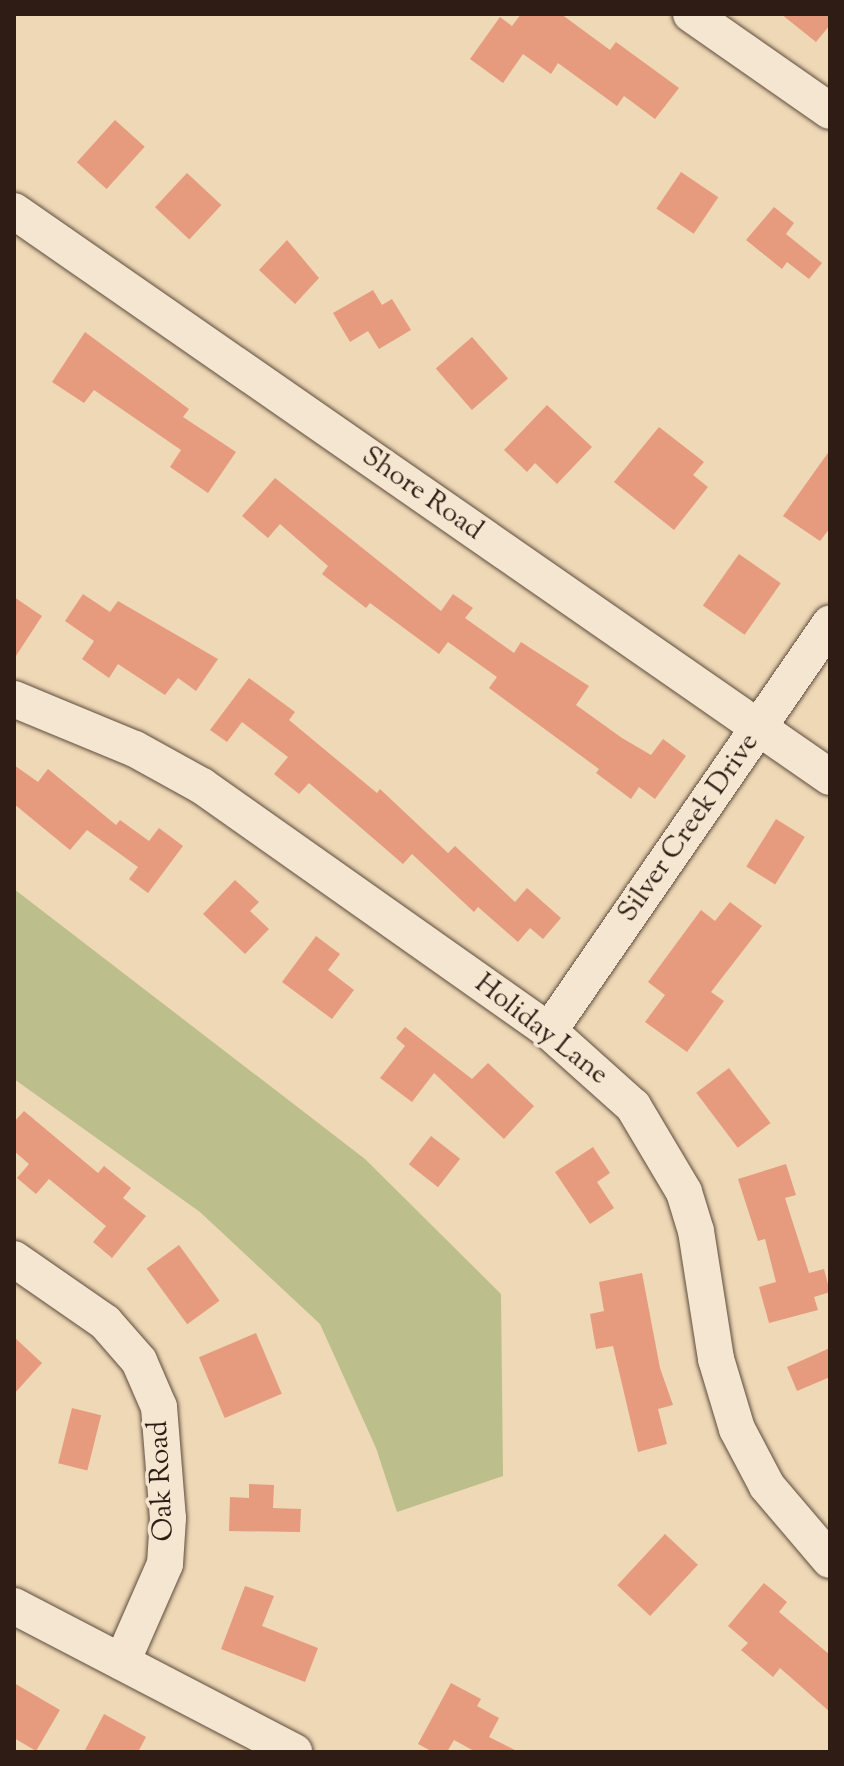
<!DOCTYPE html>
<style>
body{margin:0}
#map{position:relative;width:844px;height:1766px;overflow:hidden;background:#eed8b6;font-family:"Sorts Mill Goudy",serif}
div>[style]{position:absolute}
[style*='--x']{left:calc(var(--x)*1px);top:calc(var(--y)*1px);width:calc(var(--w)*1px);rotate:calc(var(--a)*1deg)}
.green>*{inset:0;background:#bcbe8b}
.building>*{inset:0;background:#e69b7e;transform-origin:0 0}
.roads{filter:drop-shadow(0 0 2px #5f4c3d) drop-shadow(0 0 2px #5f4c3d)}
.minor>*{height:36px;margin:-18px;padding:0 18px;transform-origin:18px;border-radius:18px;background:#f4e6d0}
span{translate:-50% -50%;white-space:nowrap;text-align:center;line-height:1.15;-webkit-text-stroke:7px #f4e6d0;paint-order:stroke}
.street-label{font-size:28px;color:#2f1d15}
.frame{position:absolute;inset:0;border:16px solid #2f1d15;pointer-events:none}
</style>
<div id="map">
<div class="green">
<div style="clip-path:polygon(14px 889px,365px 1159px,501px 1294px,503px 1476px,397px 1512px,376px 1448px,320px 1324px,200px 1212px,14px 1079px)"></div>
</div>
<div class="building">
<div style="clip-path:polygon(521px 14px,561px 14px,610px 50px,616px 42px,679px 88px,655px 119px,624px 96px,617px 106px,558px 63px,551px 74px,523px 54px,503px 83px,470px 59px,500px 17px,512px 26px)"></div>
<div style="clip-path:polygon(781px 14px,830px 14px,830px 25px,816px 42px)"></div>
<div style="left:115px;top:120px;width:40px;height:57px;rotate:42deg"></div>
<div style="left:681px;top:172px;width:45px;height:44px;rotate:34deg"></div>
<div style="left:187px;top:173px;width:47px;height:47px;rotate:43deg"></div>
<div style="clip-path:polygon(774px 207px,794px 223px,786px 234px,822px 263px,809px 279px,787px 262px,782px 269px,746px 240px)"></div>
<div style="clip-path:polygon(287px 240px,319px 278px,295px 304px,259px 270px)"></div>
<div style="clip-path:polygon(373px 290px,382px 305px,392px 299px,411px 330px,379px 349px,368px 331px,350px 342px,333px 313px)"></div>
<div style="clip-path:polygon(85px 332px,189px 409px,183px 417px,236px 452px,208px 493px,170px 467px,181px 450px,94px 390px,84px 403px,52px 382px)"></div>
<div style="left:472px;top:337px;width:55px;height:48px;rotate:49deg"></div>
<div style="clip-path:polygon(547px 405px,592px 447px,557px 484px,535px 463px,527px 472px,504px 450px)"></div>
<div style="clip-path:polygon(659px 427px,704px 462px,693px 475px,708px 487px,674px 530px,614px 482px)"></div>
<div style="clip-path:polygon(830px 450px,830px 528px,820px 541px,783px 516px)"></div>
<div style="clip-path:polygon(275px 478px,441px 611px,453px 594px,473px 608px,465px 618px,514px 653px,521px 642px,589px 686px,576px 705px,622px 738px,651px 755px,663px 739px,686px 756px,655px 799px,639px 787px,631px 799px,596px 773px,599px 769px,489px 688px,497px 677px,448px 642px,439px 654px,370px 603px,366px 608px,322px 574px,328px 566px,280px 524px,268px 538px,242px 516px)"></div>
<div style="left:739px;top:554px;width:51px;height:63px;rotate:35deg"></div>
<div style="clip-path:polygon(83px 594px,110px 612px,118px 601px,218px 659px,196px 691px,178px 678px,165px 695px,118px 664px,109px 678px,82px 659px,94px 641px,65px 621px)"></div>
<div style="clip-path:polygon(14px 597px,42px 616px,14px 659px)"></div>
<div style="clip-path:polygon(249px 678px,295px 712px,289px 720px,377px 793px,380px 789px,448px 853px,455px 846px,515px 902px,527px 888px,561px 918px,543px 939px,530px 928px,518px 942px,478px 907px,474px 912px,412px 854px,403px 864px,309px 783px,299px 794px,274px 774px,288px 757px,242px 722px,227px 742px,210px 730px)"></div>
<div style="clip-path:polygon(14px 765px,38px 782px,48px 769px,116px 825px,120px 820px,149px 841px,159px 828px,183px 846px,148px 893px,129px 879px,138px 867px,87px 830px,70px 850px,14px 804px)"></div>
<div style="left:776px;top:819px;width:34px;height:56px;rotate:32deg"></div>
<div style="clip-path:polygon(235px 880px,259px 902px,250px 911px,269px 929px,245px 954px,203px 914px)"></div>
<div style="clip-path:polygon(730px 902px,762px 926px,711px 992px,724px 1001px,687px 1052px,645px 1022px,665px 995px,648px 982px,701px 910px,715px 921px)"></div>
<div style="clip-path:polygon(316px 936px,340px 954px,328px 970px,354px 990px,332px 1019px,282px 982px)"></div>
<div style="clip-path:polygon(405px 1027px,472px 1079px,488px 1063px,534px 1106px,504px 1139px,434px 1073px,412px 1102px,380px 1078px,405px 1046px,396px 1038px)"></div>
<div style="left:729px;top:1068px;width:69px;height:41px;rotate:53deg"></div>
<div style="clip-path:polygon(24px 1111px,98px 1173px,104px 1166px,131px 1188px,123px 1198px,146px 1216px,112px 1258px,93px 1242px,106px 1226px,49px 1179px,36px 1194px,17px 1178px,29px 1164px,14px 1151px,14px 1122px)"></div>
<div style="left:431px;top:1136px;width:37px;height:36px;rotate:38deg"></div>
<div style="clip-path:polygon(593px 1147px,610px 1173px,597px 1182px,614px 1208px,590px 1224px,555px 1172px)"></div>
<div style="clip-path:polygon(786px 1164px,796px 1195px,785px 1198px,809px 1273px,824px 1269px,830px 1292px,814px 1297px,818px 1310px,769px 1323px,759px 1287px,776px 1282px,765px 1239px,758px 1241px,738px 1179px)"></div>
<div style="left:179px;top:1245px;width:69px;height:40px;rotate:54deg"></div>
<div style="clip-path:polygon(642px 1273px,660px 1368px,673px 1405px,658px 1409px,667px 1444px,638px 1452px,613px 1346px,596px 1349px,590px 1314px,604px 1311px,599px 1282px)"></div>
<div style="left:256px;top:1333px;width:66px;height:62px;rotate:67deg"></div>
<div style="clip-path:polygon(14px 1337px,42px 1363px,14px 1394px)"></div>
<div style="clip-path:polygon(830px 1348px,830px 1377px,797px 1391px,787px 1367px)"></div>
<div style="left:72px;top:1408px;width:30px;height:57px;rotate:14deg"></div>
<div style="clip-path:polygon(249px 1484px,274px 1485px,273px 1508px,301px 1509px,300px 1532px,229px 1531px,230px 1497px,249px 1498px)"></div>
<div style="left:665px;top:1534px;width:45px;height:70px;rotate:43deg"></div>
<div style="clip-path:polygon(764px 1583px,787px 1602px,779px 1612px,830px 1655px,830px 1712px,780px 1668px,773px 1677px,741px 1650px,748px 1643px,728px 1626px)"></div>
<div style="clip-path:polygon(245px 1586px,274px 1596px,262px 1626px,318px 1648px,305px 1682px,221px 1649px)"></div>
<div style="clip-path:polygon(14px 1683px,60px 1710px,36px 1751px,14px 1738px)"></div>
<div style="clip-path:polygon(451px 1683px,481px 1699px,477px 1706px,499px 1718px,489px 1737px,519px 1752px,476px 1752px,454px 1740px,447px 1752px,433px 1752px,418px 1744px)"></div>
<div style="clip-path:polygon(104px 1714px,146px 1737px,138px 1752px,84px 1752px)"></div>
</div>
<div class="roads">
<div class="minor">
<div style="--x:691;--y:14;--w:169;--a:34.9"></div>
<div style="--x:14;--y:211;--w:993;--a:34.75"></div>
<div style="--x:14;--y:699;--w:131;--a:22.5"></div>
<div style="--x:135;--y:749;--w:77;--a:28.9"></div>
<div style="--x:202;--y:786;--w:425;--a:35.2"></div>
<div style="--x:549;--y:1031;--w:113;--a:41.8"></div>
<div style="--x:633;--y:1106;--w:100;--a:59.3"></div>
<div style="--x:684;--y:1192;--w:41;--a:72.9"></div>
<div style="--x:696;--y:1231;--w:130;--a:81.1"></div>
<div style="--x:716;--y:1359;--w:73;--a:73.3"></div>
<div style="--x:737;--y:1429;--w:64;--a:62.2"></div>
<div style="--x:767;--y:1486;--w:97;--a:49.6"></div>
<div style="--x:549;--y:1031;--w:495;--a:-55.4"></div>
<div style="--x:14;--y:1259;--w:111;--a:34.7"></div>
<div style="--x:105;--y:1322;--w:52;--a:48.9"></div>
<div style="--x:139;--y:1361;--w:50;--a:66.5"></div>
<div style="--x:159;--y:1407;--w:111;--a:85.4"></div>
<div style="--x:168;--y:1518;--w:46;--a:93.7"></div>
<div style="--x:165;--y:1564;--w:107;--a:113.7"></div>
<div style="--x:14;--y:1606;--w:316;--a:27.5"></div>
</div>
</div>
<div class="street-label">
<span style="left:422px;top:494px;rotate:35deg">Shore Road</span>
<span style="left:689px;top:828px;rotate:-55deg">Silver Creek Drive</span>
<span style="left:541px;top:1030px;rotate:38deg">Holiday Lane</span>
<span style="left:162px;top:1481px;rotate:-93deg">Oak Road</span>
</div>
<div class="frame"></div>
</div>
